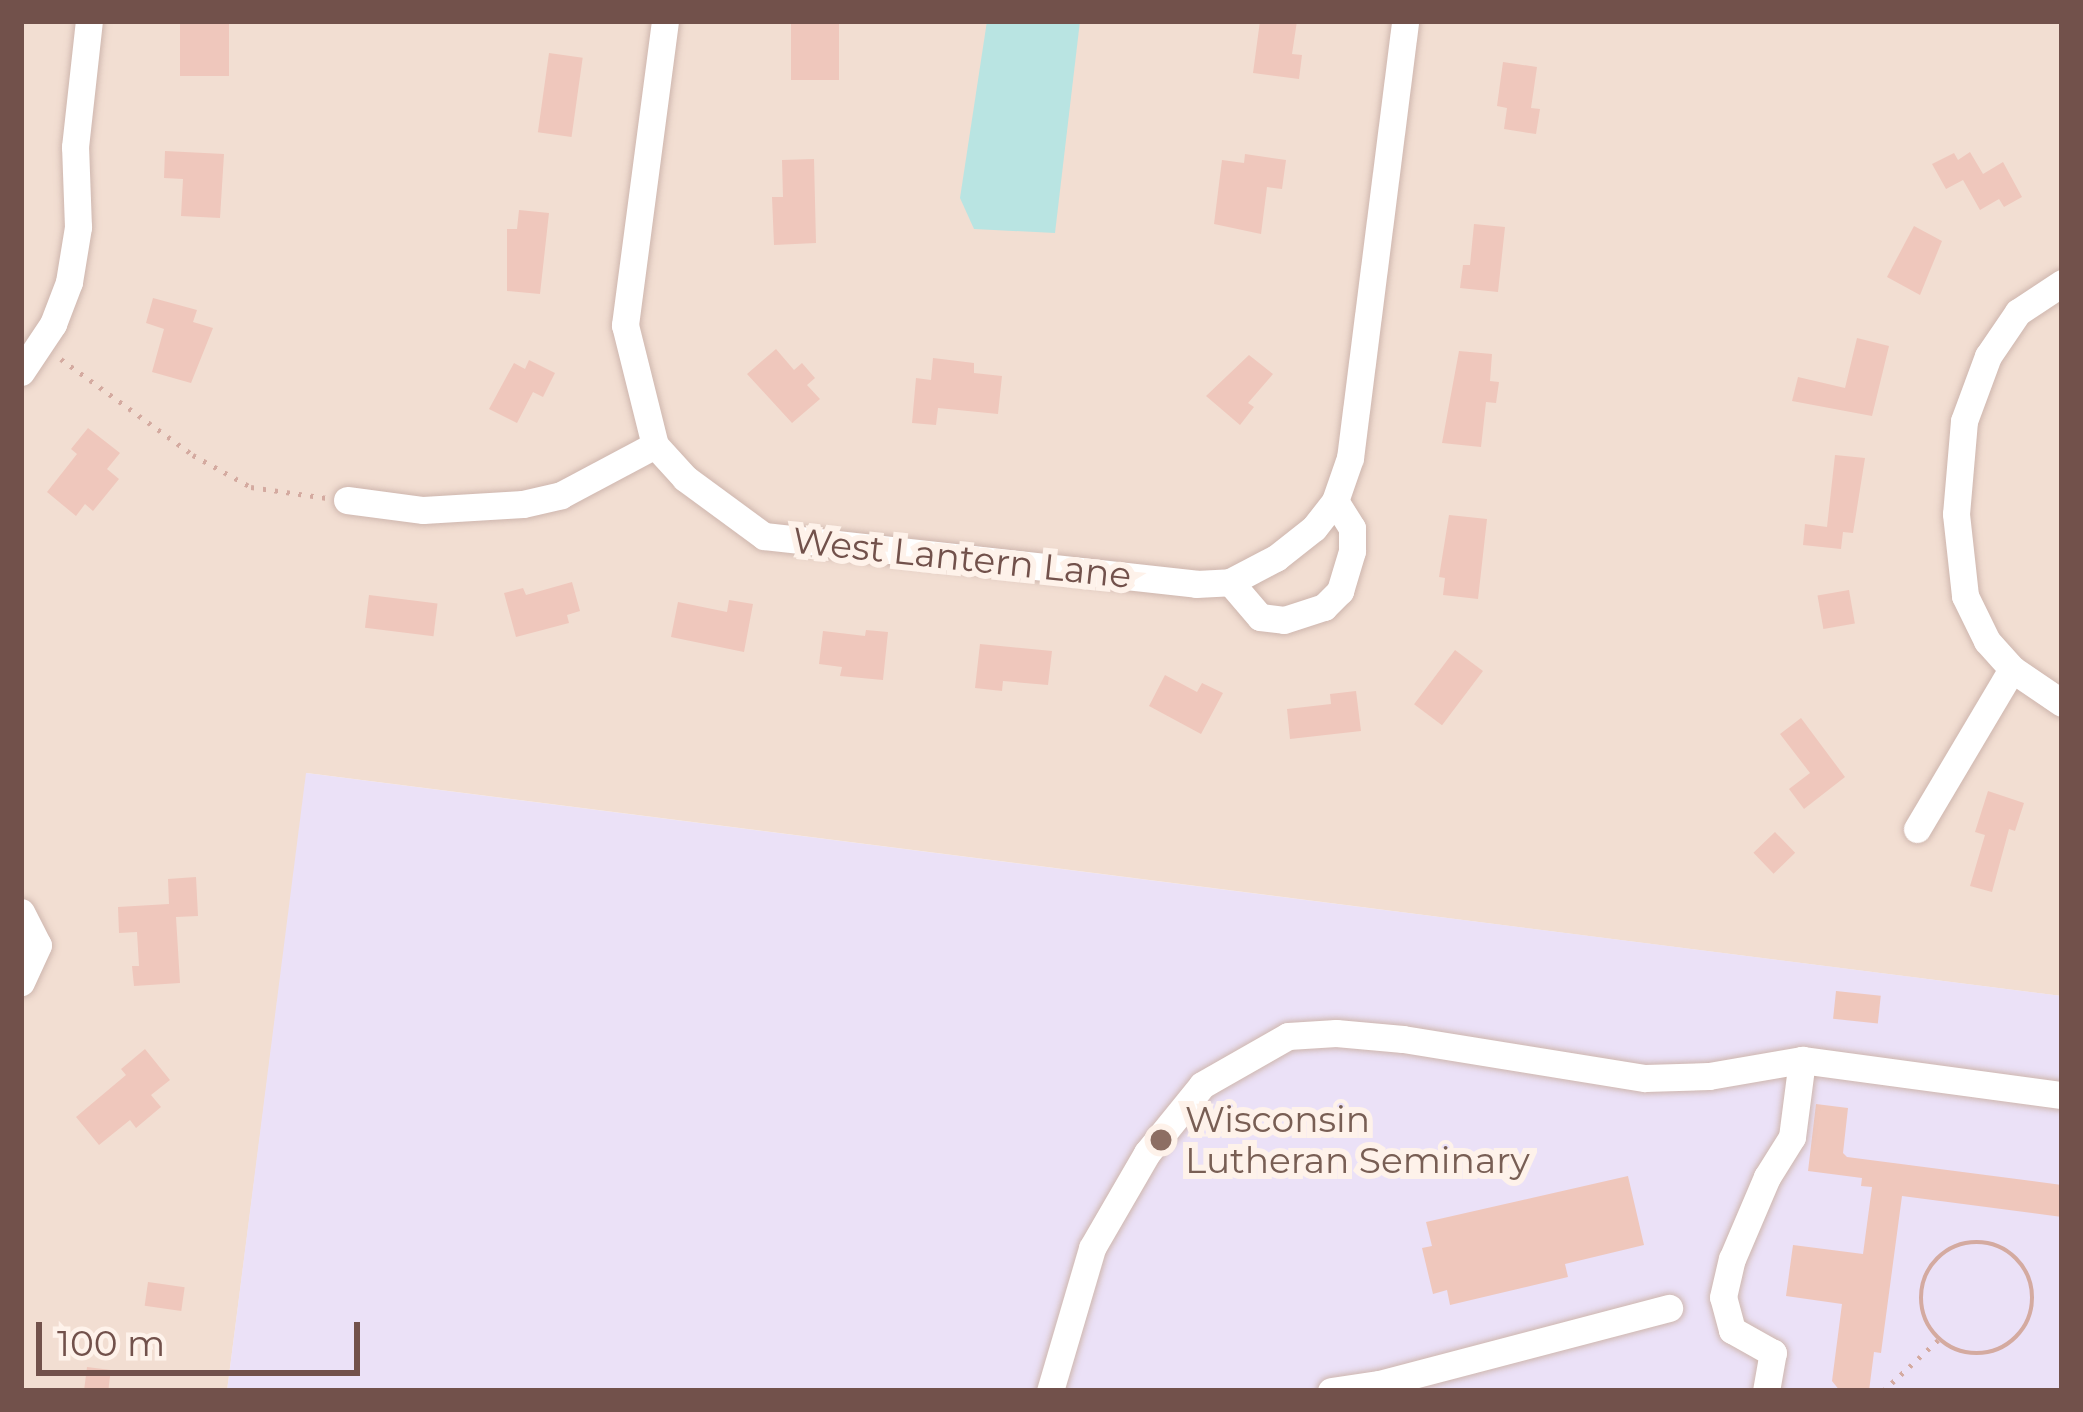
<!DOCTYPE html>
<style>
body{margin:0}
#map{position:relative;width:2083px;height:1412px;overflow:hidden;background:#fbeee4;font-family:Montserrat,sans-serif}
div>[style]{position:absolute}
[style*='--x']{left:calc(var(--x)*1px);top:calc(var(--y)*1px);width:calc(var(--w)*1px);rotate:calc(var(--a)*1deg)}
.residential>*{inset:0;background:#f2ded2}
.education>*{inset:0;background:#ebe1f7}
.water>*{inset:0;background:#b9e4e2}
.building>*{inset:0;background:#efc7bc;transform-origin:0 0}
.path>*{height:4.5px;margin-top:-2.25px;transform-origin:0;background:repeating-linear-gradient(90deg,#d4aaa0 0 3px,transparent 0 12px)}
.path>.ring{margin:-2.25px;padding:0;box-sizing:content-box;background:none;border:4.5px solid #d4aaa0;border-radius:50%}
.roads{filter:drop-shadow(0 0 3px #ceb6ae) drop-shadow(0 0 3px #ceb6ae)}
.minor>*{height:27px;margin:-13.5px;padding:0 13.5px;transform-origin:13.5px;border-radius:13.5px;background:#fff}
.dots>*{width:33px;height:33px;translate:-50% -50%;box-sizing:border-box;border:6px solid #fef2ea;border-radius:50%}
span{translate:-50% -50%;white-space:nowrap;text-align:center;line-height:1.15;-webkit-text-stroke:12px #fef2ea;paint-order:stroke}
.street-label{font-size:36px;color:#72514b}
.education-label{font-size:36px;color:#785e54}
.left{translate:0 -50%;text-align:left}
.frame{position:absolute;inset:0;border:24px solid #72514b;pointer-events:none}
.scale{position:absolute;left:36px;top:1322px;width:324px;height:54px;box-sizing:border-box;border:6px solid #72514b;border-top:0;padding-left:15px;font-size:36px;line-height:42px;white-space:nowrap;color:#72514b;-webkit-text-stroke:9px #fef2ea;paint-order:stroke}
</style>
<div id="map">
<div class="residential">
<div style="clip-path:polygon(21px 21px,2062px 21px,2062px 996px,307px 773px,227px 1391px,21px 1391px)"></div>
</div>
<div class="education">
<div style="clip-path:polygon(306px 773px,2062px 996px,2062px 1391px,227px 1391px)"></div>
</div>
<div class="water">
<div style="clip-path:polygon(987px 21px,1080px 21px,1055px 233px,974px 229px,960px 198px)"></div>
</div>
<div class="building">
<div style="left:180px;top:21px;width:49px;height:55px"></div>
<div style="left:791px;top:21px;width:48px;height:59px"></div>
<div style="clip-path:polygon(1260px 21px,1297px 21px,1292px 54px,1302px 55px,1299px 79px,1253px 73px)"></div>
<div style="left:549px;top:53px;width:34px;height:80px;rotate:8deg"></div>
<div style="clip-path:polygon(1503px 62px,1537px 67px,1531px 108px,1540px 109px,1536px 134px,1504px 129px,1507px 108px,1497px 106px)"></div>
<div style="clip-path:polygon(165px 151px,224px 154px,220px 218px,181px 216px,183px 179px,164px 178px)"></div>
<div style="clip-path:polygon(1970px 152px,1983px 174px,2003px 162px,2022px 197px,2004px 207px,1999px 199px,1980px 210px,1963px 180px,1946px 189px,1932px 164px,1954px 153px,1958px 160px)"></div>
<div style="clip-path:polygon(1245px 154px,1286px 160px,1282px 189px,1267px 187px,1261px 234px,1214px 224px,1222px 160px,1244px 163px)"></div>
<div style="clip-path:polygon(814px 159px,816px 243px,774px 245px,772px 197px,783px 197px,782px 160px)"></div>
<div style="clip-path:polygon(519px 210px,549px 213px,540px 294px,507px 291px,507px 229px,517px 229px)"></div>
<div style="clip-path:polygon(1474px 224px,1505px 227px,1498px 292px,1460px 288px,1463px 265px,1470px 265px)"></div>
<div style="clip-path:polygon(1914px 226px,1942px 241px,1920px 295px,1887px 277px)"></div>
<div style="clip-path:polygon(153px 298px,197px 310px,193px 322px,213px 328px,191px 383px,152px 372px,164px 329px,146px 323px)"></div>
<div style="clip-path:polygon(1857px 338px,1889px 346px,1872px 416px,1792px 401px,1798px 377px,1845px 388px)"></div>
<div style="clip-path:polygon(776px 349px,794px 370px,802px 363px,815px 378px,807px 385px,820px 399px,792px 423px,747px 374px)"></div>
<div style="clip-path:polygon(1459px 351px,1492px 354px,1490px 381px,1499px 382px,1496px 403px,1486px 402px,1481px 447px,1442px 443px)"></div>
<div style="clip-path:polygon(1249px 355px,1273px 374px,1248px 403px,1254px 407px,1240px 425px,1206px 396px)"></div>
<div style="clip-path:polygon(933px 358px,974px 363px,974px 373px,1002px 376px,998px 414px,938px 408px,936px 425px,912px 423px,916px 378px,931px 380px)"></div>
<div style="clip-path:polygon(529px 360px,555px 373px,543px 397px,533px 392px,517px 423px,489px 409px,514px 363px,525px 369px)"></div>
<div style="clip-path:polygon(88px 428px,120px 453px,107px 469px,119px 479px,93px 511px,85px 504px,76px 516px,47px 492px,77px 454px,71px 449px)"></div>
<div style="clip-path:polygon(1835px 455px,1865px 458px,1853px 533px,1843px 532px,1841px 549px,1803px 545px,1805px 524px,1827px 527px)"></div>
<div style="clip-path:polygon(1449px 515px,1487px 519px,1478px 599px,1443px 595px,1445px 578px,1439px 577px)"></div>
<div style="clip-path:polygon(572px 582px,580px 611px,567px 615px,569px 623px,516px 637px,504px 593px,523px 588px,526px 595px)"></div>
<div style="left:1849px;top:590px;width:34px;height:32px;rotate:80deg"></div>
<div style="left:369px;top:595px;width:69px;height:33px;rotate:7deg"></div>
<div style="clip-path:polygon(729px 600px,753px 604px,744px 652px,671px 637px,678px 602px,727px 612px)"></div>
<div style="clip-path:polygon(866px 630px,888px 632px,883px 680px,840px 676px,842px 667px,819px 664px,823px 631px,865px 636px)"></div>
<div style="clip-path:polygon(980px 644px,1052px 651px,1048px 685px,1003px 681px,1002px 691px,975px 688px)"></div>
<div style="left:1455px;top:650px;width:35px;height:68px;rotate:37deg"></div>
<div style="clip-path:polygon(1165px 675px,1197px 692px,1202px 683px,1223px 693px,1201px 734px,1149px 706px)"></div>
<div style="clip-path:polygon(1356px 691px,1361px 731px,1290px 739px,1287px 709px,1331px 704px,1330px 694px)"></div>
<div style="clip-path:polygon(1801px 718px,1845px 777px,1804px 809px,1789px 789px,1810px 773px,1780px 734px)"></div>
<div style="clip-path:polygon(1988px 791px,2024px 803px,2015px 831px,2009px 829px,1992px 892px,1970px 886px,1985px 835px,1975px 832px)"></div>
<div style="left:1775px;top:832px;width:29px;height:30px;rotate:46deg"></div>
<div style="clip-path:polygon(196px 877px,198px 916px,176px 917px,180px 983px,134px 986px,132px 966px,139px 966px,137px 932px,119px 933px,118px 907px,169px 904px,168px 879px)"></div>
<div style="left:1836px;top:991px;width:45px;height:28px;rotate:6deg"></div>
<div style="clip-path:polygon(145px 1049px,170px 1080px,151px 1095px,161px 1107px,136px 1128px,130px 1120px,99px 1145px,76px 1117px,126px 1075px,121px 1069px)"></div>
<div style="clip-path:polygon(1816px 1104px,1848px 1108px,1843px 1153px,1847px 1157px,2062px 1185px,2062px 1217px,1902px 1196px,1881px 1353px,1874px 1352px,1869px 1391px,1840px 1391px,1832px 1381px,1842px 1304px,1786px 1296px,1793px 1245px,1863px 1254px,1872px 1187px,1861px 1186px,1862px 1178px,1808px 1171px)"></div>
<div style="clip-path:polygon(1628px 1176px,1644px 1245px,1565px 1264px,1568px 1277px,1450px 1305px,1447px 1290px,1433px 1294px,1422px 1248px,1432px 1246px,1426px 1222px)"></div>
<div style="left:148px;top:1282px;width:37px;height:24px;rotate:8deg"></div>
<div style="left:87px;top:1367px;width:24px;height:23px;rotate:7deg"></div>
</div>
<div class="path">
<div style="--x:61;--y:359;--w:163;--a:36"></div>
<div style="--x:193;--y:455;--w:66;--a:28.9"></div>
<div style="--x:251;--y:487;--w:77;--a:8.2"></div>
<div class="ring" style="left:1921px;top:1242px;width:107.5px;height:107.5px"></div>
<div style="--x:1883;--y:1391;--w:75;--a:-42.8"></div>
</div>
<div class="roads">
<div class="minor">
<div style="--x:665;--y:21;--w:307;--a:97.5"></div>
<div style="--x:625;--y:325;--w:124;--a:76"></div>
<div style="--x:655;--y:445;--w:45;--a:47.7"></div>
<div style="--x:685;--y:478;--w:98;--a:36.3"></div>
<div style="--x:764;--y:536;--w:435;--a:6.3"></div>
<div style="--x:1196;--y:584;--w:34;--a:-3"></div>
<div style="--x:1230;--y:582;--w:52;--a:-27.6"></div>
<div style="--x:1276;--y:558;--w:48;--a:-38.3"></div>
<div style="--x:1314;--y:528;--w:34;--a:-52"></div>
<div style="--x:1335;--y:501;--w:46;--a:-70.8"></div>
<div style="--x:1350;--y:458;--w:440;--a:-82.8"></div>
<div style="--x:2062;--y:283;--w:53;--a:146.6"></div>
<div style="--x:2018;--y:312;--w:53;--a:124.3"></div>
<div style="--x:1988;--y:356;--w:69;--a:110.3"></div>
<div style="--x:1964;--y:421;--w:93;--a:94.9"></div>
<div style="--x:1956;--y:514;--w:82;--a:83.7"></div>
<div style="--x:1965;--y:596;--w:50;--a:63.9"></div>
<div style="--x:1987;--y:641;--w:38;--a:48"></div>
<div style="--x:2012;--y:669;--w:60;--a:34.2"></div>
<div style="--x:21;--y:372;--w:58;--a:-56.3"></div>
<div style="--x:53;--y:324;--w:45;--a:-69.1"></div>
<div style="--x:69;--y:282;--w:56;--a:-80.7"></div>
<div style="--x:78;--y:227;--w:80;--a:-92.1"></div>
<div style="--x:75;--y:147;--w:127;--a:-83.7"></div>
<div style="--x:347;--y:500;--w:77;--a:7.5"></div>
<div style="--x:423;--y:510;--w:100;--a:-3.4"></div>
<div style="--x:523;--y:504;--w:39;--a:-13"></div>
<div style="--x:561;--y:495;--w:106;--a:-28"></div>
<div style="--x:1230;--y:582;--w:46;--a:49.4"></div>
<div style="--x:1260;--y:617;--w:24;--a:7"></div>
<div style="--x:1284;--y:620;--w:42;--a:-18"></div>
<div style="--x:1324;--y:607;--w:23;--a:-45"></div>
<div style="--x:1340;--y:591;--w:42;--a:-73.3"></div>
<div style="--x:1352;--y:551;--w:23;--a:-90"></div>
<div style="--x:1352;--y:528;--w:32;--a:-122"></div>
<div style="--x:1917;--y:829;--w:186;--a:-59.3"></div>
<div style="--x:21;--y:912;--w:37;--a:63"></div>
<div style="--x:38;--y:945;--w:41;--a:114.7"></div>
<div style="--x:1050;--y:1391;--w:149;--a:-73.6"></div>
<div style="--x:1092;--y:1248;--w:110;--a:-59.9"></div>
<div style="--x:1147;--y:1153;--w:87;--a:-51"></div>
<div style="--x:1202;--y:1085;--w:99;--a:-29.7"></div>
<div style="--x:1288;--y:1036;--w:48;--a:-3.6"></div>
<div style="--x:1336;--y:1033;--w:67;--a:5.1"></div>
<div style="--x:1403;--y:1039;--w:245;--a:9.2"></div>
<div style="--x:1645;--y:1078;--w:64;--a:-1.8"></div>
<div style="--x:1709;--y:1076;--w:94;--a:-9.8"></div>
<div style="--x:1802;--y:1060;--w:262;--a:7.7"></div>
<div style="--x:1331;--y:1391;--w:49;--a:-8.3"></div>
<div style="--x:1379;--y:1384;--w:300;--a:-14.7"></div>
<div style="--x:1766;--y:1391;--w:39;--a:-80"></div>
<div style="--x:1773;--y:1353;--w:47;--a:-150.7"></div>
<div style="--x:1732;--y:1330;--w:34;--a:-105"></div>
<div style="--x:1723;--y:1297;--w:39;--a:-77"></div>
<div style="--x:1732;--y:1259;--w:89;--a:-66.9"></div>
<div style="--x:1767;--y:1177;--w:47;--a:-58"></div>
<div style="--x:1792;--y:1137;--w:78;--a:-82.6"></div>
</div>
</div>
<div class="dots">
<div style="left:1161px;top:1140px;background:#8d6e63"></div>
</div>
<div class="street-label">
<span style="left:962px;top:558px;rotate:6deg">West Lantern Lane</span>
</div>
<div class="education-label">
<span class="left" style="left:1185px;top:1140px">Wisconsin<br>Lutheran Seminary</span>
</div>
<div class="frame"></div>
<div class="scale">100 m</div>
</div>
